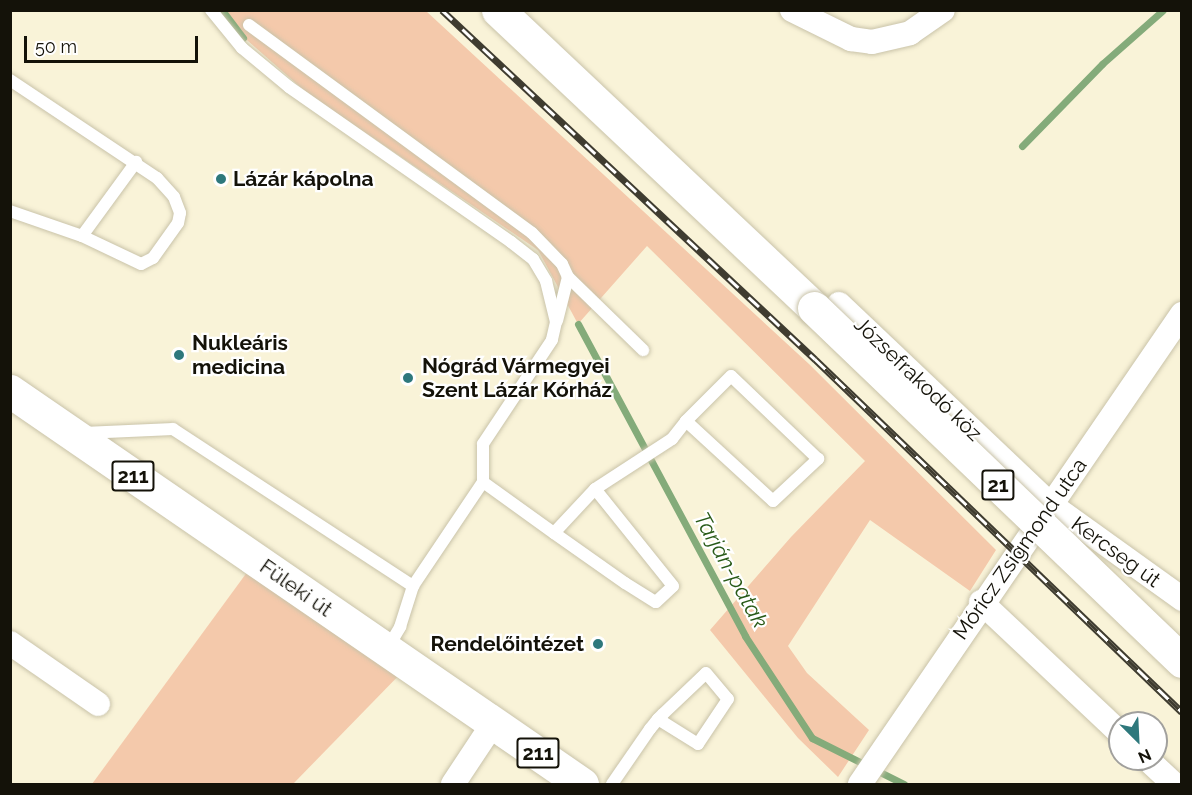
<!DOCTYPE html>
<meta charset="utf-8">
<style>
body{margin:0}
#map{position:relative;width:1192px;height:795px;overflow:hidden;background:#f9f3d8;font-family:Raleway,sans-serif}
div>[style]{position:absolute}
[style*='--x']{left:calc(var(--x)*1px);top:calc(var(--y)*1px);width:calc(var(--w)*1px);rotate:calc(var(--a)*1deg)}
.green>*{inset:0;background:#f4c9ab}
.stream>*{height:7px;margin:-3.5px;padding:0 3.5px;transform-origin:3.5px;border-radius:3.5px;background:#84ab7a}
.roads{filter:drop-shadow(0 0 2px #c9c3a9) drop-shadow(0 0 2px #c9c3a9)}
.service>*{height:12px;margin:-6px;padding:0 6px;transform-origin:6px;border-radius:6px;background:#fff}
.minor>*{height:24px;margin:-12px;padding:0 12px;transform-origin:12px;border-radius:12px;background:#fff}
.primary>*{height:33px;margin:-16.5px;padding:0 16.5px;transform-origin:16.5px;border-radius:16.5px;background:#fff}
.rail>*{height:7px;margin-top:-3.5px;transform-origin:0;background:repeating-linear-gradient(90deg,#fff 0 14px,#3f3c30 0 28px);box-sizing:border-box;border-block:2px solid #3f3c30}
.bridges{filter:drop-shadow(0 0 2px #c9c3a9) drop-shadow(0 0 2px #c9c3a9)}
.primary-bridge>*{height:33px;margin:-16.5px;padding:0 16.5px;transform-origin:16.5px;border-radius:16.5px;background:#fff}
.dots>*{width:16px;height:16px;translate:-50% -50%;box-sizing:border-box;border:3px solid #fff;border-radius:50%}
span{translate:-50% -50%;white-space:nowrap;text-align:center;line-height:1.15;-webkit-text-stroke:4.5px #fff;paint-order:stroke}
.shield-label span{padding:2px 4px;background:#fff;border:2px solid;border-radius:4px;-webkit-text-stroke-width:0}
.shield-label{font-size:20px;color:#141209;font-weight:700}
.poi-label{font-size:21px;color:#141209;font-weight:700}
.left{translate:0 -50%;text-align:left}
.right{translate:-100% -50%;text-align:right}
.street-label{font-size:21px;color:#141209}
.water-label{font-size:22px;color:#285a17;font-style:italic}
.frame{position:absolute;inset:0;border:12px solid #141209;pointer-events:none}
.north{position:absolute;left:1108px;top:711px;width:60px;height:60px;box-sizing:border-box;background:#fff;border:2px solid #a1a09d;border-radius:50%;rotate:156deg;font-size:16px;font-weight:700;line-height:24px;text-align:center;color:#141209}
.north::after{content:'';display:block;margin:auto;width:21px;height:27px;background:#2e787c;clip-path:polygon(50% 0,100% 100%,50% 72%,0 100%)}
.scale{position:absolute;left:24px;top:36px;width:174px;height:27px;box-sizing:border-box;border:3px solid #141209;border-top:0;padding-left:8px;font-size:18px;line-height:21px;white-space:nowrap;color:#141209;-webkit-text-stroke:4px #fff;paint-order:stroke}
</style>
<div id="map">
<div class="green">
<div style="clip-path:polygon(222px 11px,426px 11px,809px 364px,996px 550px,970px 591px,870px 520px,788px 646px,807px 673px,869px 730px,838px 777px,798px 738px,710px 630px,791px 537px,865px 461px,647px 246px,578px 324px,538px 250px,307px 93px,240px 34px)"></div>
<div style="clip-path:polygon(256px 560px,408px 666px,293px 784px,92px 784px)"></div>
</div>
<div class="stream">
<div style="--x:222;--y:10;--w:35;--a:53"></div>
<div style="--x:1022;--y:146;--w:115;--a:-45.7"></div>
<div style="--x:1102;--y:64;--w:81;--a:-41.5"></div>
<div style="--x:578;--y:324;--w:354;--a:61.8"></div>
<div style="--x:745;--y:636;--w:122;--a:56.7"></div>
<div style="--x:812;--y:738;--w:103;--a:26.6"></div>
</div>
<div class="roads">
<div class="service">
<div style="--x:211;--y:10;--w:49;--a:50.8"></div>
<div style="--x:242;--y:48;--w:61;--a:39.7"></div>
<div style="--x:289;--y:87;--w:271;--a:34.9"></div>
<div style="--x:511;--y:242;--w:28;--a:38"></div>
<div style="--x:533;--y:259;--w:26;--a:59"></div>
<div style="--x:546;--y:281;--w:42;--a:76.3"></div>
<div style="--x:556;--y:322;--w:18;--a:103"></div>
<div style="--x:552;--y:340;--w:125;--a:123.6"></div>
<div style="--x:483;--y:444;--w:38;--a:90"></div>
<div style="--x:249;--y:25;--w:351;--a:36.3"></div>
<div style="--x:532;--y:233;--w:43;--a:45.9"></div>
<div style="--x:562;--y:264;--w:14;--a:65"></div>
<div style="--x:568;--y:277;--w:45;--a:104"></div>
<div style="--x:10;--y:80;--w:177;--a:33.7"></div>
<div style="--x:157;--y:178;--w:25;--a:48"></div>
<div style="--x:174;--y:197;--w:17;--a:69"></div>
<div style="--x:180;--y:213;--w:10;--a:101"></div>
<div style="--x:178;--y:223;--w:43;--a:125.5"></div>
<div style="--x:153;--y:258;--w:13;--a:153"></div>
<div style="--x:141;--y:264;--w:65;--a:-154.6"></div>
<div style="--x:82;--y:236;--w:76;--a:-160.9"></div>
<div style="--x:82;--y:236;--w:92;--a:-53.9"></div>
<div style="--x:568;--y:277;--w:105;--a:44.2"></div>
<div style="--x:84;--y:433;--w:89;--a:-2.6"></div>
<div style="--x:173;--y:429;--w:287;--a:33.2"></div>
<div style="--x:595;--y:489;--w:92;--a:-33"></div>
<div style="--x:672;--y:439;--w:23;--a:-52"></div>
<div style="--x:686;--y:421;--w:118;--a:42.6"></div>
<div style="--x:773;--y:501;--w:62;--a:-43"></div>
<div style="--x:818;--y:459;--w:120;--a:-136.3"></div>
<div style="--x:731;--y:376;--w:64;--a:135"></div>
<div style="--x:387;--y:649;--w:26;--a:-59"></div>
<div style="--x:400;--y:627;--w:43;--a:-72.4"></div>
<div style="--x:413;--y:586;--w:125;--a:-56.1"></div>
<div style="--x:483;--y:482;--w:87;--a:35.7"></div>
<div style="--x:554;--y:533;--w:87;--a:35.2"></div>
<div style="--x:625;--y:583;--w:36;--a:32"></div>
<div style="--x:656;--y:602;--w:23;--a:-43"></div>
<div style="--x:673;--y:586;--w:124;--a:-128.8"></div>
<div style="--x:595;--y:489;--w:60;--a:133"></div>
<div style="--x:612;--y:784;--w:67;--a:-55.4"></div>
<div style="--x:650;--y:729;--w:13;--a:-51"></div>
<div style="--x:658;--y:719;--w:7;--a:-45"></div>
<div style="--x:663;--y:714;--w:59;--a:-43.6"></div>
<div style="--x:706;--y:673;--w:34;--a:50"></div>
<div style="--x:728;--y:699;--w:54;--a:123.7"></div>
<div style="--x:698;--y:744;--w:47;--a:-148"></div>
</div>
<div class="minor">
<div style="--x:792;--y:10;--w:66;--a:26.2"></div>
<div style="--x:851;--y:39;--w:21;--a:8"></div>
<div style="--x:872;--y:42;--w:39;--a:-13"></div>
<div style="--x:910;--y:33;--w:40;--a:-34.9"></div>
<div style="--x:839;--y:304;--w:291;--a:43.5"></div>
<div style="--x:1050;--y:504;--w:163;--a:35.7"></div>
<div style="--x:981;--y:602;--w:191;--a:43.3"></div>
<div style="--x:10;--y:643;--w:107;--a:34.7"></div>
<div style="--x:1147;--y:759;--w:37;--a:43"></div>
<div style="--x:453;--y:784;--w:74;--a:-56.5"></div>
<div style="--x:860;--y:784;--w:570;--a:-55.58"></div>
</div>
<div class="primary">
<div style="--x:498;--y:10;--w:434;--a:43.3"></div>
<div style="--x:10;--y:391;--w:694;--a:34.49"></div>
</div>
</div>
<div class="rail">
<div style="--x:442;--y:10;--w:511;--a:43.1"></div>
<div style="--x:815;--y:359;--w:509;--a:43.89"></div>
</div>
<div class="bridges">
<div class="primary-bridge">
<div style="--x:814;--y:308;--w:510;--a:43.81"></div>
</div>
</div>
<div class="dots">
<div style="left:221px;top:179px;background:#2e787c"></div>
<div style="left:179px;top:355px;background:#2e787c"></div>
<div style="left:408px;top:378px;background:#2e787c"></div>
<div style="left:598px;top:644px;background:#2e787c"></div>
</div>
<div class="shield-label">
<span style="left:133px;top:476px">211</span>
<span style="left:998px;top:485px">21</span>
<span style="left:538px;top:753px">211</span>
</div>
<div class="poi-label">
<span class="left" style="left:233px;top:179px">Lázár kápolna</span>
<span class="left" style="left:192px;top:355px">Nukleáris<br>medicina</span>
<span class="left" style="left:422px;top:378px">Nógrád Vármegyei<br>Szent Lázár Kórház</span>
<span class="right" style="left:584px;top:644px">Rendelőintézet</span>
</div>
<div class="street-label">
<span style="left:918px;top:379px;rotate:44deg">Józsefrakodó köz</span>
<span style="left:1020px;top:549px;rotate:-55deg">Móricz Zsigmond utca</span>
<span style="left:1116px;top:552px;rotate:36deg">Kercseg út</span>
<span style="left:296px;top:588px;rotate:35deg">Füleki út</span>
</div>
<div class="water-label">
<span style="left:731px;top:570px;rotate:61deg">Tarján-patak</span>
</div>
<div class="frame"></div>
<div class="north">N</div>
<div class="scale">50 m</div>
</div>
